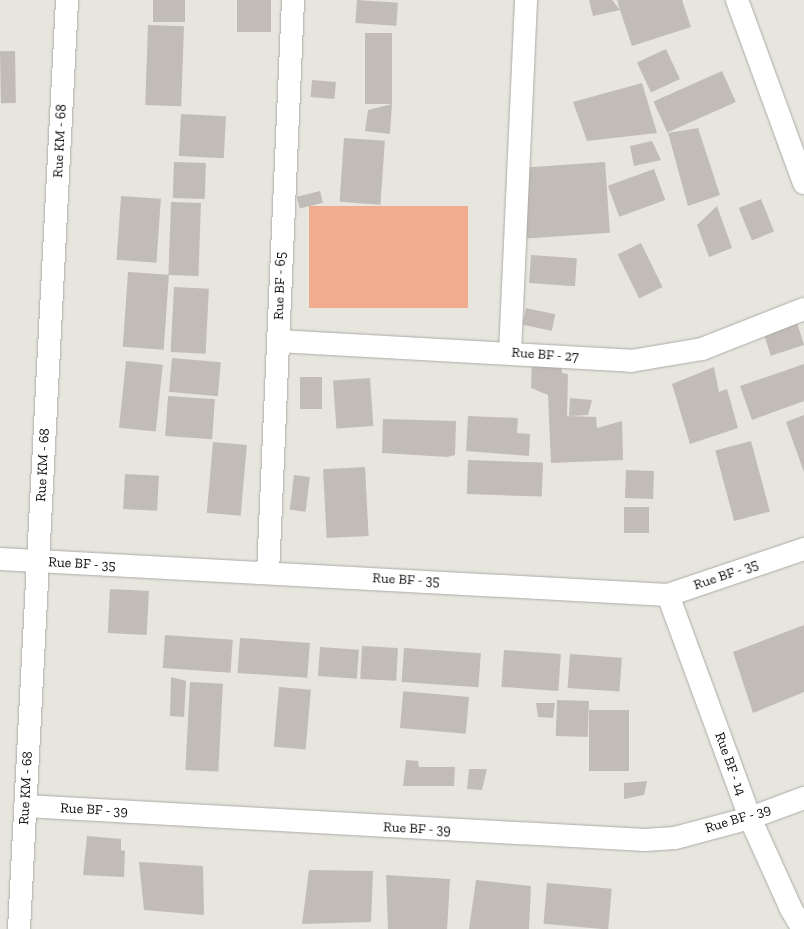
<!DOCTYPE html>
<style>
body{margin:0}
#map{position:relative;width:804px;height:929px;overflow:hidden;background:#e6e5de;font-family:"Zilla Slab",serif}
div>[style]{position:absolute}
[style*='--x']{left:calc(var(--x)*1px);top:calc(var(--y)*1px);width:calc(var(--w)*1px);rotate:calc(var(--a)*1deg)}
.green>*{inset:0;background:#f1ac90;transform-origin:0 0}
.building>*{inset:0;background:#c1bcb7;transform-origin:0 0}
.roads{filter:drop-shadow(0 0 1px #adaba5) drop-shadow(0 0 1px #adaba5)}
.street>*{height:22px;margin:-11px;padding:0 11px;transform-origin:11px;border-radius:11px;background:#fff}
span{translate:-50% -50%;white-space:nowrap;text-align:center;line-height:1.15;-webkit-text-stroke:3px #fff;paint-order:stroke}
.street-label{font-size:14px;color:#0d0d0b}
</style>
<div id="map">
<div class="green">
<div style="left:309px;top:206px;width:159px;height:102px"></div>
</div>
<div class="building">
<div style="left:153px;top:0;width:32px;height:22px"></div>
<div style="left:237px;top:0;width:34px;height:32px"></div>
<div style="left:357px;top:0;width:41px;height:23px;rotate:4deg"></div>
<div style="clip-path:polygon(589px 0,612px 0,620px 10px,617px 0,682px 0,691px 27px,632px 46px,620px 10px,593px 16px)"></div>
<div style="left:148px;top:25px;width:36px;height:80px;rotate:2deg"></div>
<div style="left:365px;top:33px;width:27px;height:71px"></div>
<div style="left:666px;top:49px;width:33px;height:32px;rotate:65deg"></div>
<div style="left:15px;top:51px;width:52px;height:15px;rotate:89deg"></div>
<div style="left:722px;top:71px;width:34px;height:75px;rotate:66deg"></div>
<div style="left:312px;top:80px;width:24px;height:17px;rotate:5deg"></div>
<div style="clip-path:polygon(642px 83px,657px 133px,587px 141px,573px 102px)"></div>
<div style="clip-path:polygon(392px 104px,390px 134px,365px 131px,368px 110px)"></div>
<div style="left:181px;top:114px;width:45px;height:42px;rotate:3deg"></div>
<div style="clip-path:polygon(698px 128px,720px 195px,688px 206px,668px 133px)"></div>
<div style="left:344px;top:138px;width:41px;height:64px;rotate:4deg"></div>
<div style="clip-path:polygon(652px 141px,661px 160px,634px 166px,630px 146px)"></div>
<div style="left:174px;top:162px;width:32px;height:36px;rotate:2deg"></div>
<div style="left:605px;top:162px;width:71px;height:83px;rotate:86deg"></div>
<div style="left:654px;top:169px;width:33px;height:49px;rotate:70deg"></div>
<div style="left:320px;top:191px;width:12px;height:24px;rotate:76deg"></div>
<div style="left:121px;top:196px;width:40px;height:64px;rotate:4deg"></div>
<div style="left:761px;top:199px;width:35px;height:24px;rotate:68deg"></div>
<div style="left:171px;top:202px;width:30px;height:73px;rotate:2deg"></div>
<div style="clip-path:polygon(717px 206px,732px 248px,709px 257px,697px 225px)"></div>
<div style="left:641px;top:243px;width:49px;height:26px;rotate:64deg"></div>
<div style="left:531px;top:255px;width:46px;height:28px;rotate:4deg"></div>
<div style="left:128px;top:272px;width:41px;height:75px;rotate:4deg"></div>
<div style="left:174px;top:287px;width:35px;height:65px;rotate:3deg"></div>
<div style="left:526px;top:308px;width:30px;height:17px;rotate:12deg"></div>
<div style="left:797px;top:323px;width:23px;height:35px;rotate:72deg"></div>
<div style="left:172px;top:358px;width:49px;height:34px;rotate:5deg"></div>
<div style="clip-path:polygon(532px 358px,561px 360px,562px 373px,568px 374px,567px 416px,596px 417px,597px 428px,622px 421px,623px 460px,551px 463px,548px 395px,531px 388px)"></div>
<div style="left:126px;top:361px;width:37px;height:67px;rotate:6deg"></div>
<div style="clip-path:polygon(804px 364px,804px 401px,752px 420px,740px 386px)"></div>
<div style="clip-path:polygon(714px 367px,719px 392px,727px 389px,738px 428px,690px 444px,672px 384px)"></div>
<div style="left:300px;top:377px;width:22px;height:32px"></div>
<div style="left:370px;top:378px;width:48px;height:37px;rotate:86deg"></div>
<div style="left:168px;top:396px;width:47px;height:40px;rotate:4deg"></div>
<div style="clip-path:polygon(570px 398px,592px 400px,588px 415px,569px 416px)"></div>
<div style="clip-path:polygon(804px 415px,804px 472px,786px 422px)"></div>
<div style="clip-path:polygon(468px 416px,518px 418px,517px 433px,530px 434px,529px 456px,466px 451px)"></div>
<div style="clip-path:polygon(383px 419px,456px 421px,455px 455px,447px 457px,382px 453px)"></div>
<div style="left:751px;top:441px;width:73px;height:37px;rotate:75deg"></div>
<div style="left:213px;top:442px;width:34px;height:71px;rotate:5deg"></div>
<div style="left:468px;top:460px;width:75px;height:34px;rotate:2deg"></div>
<div style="left:365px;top:467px;width:69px;height:42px;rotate:87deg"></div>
<div style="left:626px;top:470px;width:28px;height:28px;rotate:2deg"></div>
<div style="left:125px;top:474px;width:34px;height:35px;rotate:3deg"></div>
<div style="left:294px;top:475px;width:16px;height:35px;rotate:7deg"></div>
<div style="left:624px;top:507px;width:25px;height:26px"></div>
<div style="left:110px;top:589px;width:39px;height:44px;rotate:3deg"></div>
<div style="clip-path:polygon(804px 625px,804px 692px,753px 713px,733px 652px)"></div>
<div style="left:165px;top:635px;width:68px;height:33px;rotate:4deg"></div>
<div style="left:240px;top:638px;width:70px;height:35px;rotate:4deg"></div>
<div style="left:362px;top:646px;width:36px;height:33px;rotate:3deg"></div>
<div style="left:320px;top:647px;width:39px;height:29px;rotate:4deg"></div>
<div style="left:404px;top:648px;width:77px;height:34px;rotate:4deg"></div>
<div style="left:504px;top:650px;width:57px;height:37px;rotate:4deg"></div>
<div style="left:570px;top:654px;width:52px;height:34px;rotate:4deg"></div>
<div style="clip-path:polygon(171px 677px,186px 681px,184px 717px,170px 716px)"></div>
<div style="left:190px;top:682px;width:33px;height:88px;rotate:3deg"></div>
<div style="left:279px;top:687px;width:32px;height:60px;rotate:5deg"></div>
<div style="left:469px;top:697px;width:37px;height:66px;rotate:95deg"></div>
<div style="left:557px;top:700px;width:32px;height:36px;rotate:2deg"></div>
<div style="clip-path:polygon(536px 703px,555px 703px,553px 718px,538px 717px)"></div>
<div style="left:589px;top:710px;width:40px;height:61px"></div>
<div style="clip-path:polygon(406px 760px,418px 761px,419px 767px,455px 767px,454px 786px,403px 786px)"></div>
<div style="clip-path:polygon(469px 769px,487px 769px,482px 790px,467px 789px)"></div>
<div style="clip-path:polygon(647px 781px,644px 795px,624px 799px,624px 783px)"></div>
<div style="clip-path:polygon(87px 836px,121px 839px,121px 850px,125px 851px,124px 877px,83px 875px)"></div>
<div style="clip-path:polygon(139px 862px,203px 866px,204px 915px,144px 910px)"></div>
<div style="clip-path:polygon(309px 870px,373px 871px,371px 922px,302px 924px)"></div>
<div style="clip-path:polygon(386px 875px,450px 879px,447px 929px,388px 929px)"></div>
<div style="clip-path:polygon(476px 880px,531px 886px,529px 929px,469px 929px)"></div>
<div style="left:547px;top:883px;width:65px;height:41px;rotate:5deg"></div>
</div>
<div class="roads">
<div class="street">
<div style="--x:737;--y:0;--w:195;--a:69.9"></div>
<div style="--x:278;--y:341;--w:354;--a:3.2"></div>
<div style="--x:631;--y:361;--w:72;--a:-9.6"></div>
<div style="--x:702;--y:349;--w:110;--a:-21.4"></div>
<div style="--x:510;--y:353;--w:353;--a:-87.4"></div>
<div style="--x:0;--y:559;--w:669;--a:3.08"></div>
<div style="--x:668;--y:595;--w:144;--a:-18.7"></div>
<div style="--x:268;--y:573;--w:574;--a:-87.5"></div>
<div style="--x:668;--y:595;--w:238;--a:69.8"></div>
<div style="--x:750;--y:818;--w:100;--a:65.7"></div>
<div style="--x:791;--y:909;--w:23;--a:59"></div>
<div style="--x:25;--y:806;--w:621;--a:3.14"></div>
<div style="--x:645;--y:840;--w:30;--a:-4"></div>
<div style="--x:675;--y:838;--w:78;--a:-14.9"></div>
<div style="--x:750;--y:818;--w:58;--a:-20.3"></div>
<div style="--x:19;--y:929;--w:930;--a:-87.04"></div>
</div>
</div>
<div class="street-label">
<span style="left:60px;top:141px;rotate:-87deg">Rue KM - 68</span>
<span style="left:280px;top:286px;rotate:-88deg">Rue BF - 65</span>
<span style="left:545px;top:355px;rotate:4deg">Rue BF - 27</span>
<span style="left:43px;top:465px;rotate:-87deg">Rue KM - 68</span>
<span style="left:82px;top:564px;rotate:3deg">Rue BF - 35</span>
<span style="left:726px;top:575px;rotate:-19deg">Rue BF - 35</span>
<span style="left:406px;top:580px;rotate:3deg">Rue BF - 35</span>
<span style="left:730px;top:764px;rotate:70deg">Rue BF - 14</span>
<span style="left:26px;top:788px;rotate:-87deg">Rue KM - 68</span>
<span style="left:94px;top:810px;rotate:3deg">Rue BF - 39</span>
<span style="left:738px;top:819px;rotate:-17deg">Rue BF - 39</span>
<span style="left:417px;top:829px;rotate:3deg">Rue BF - 39</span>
</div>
</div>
